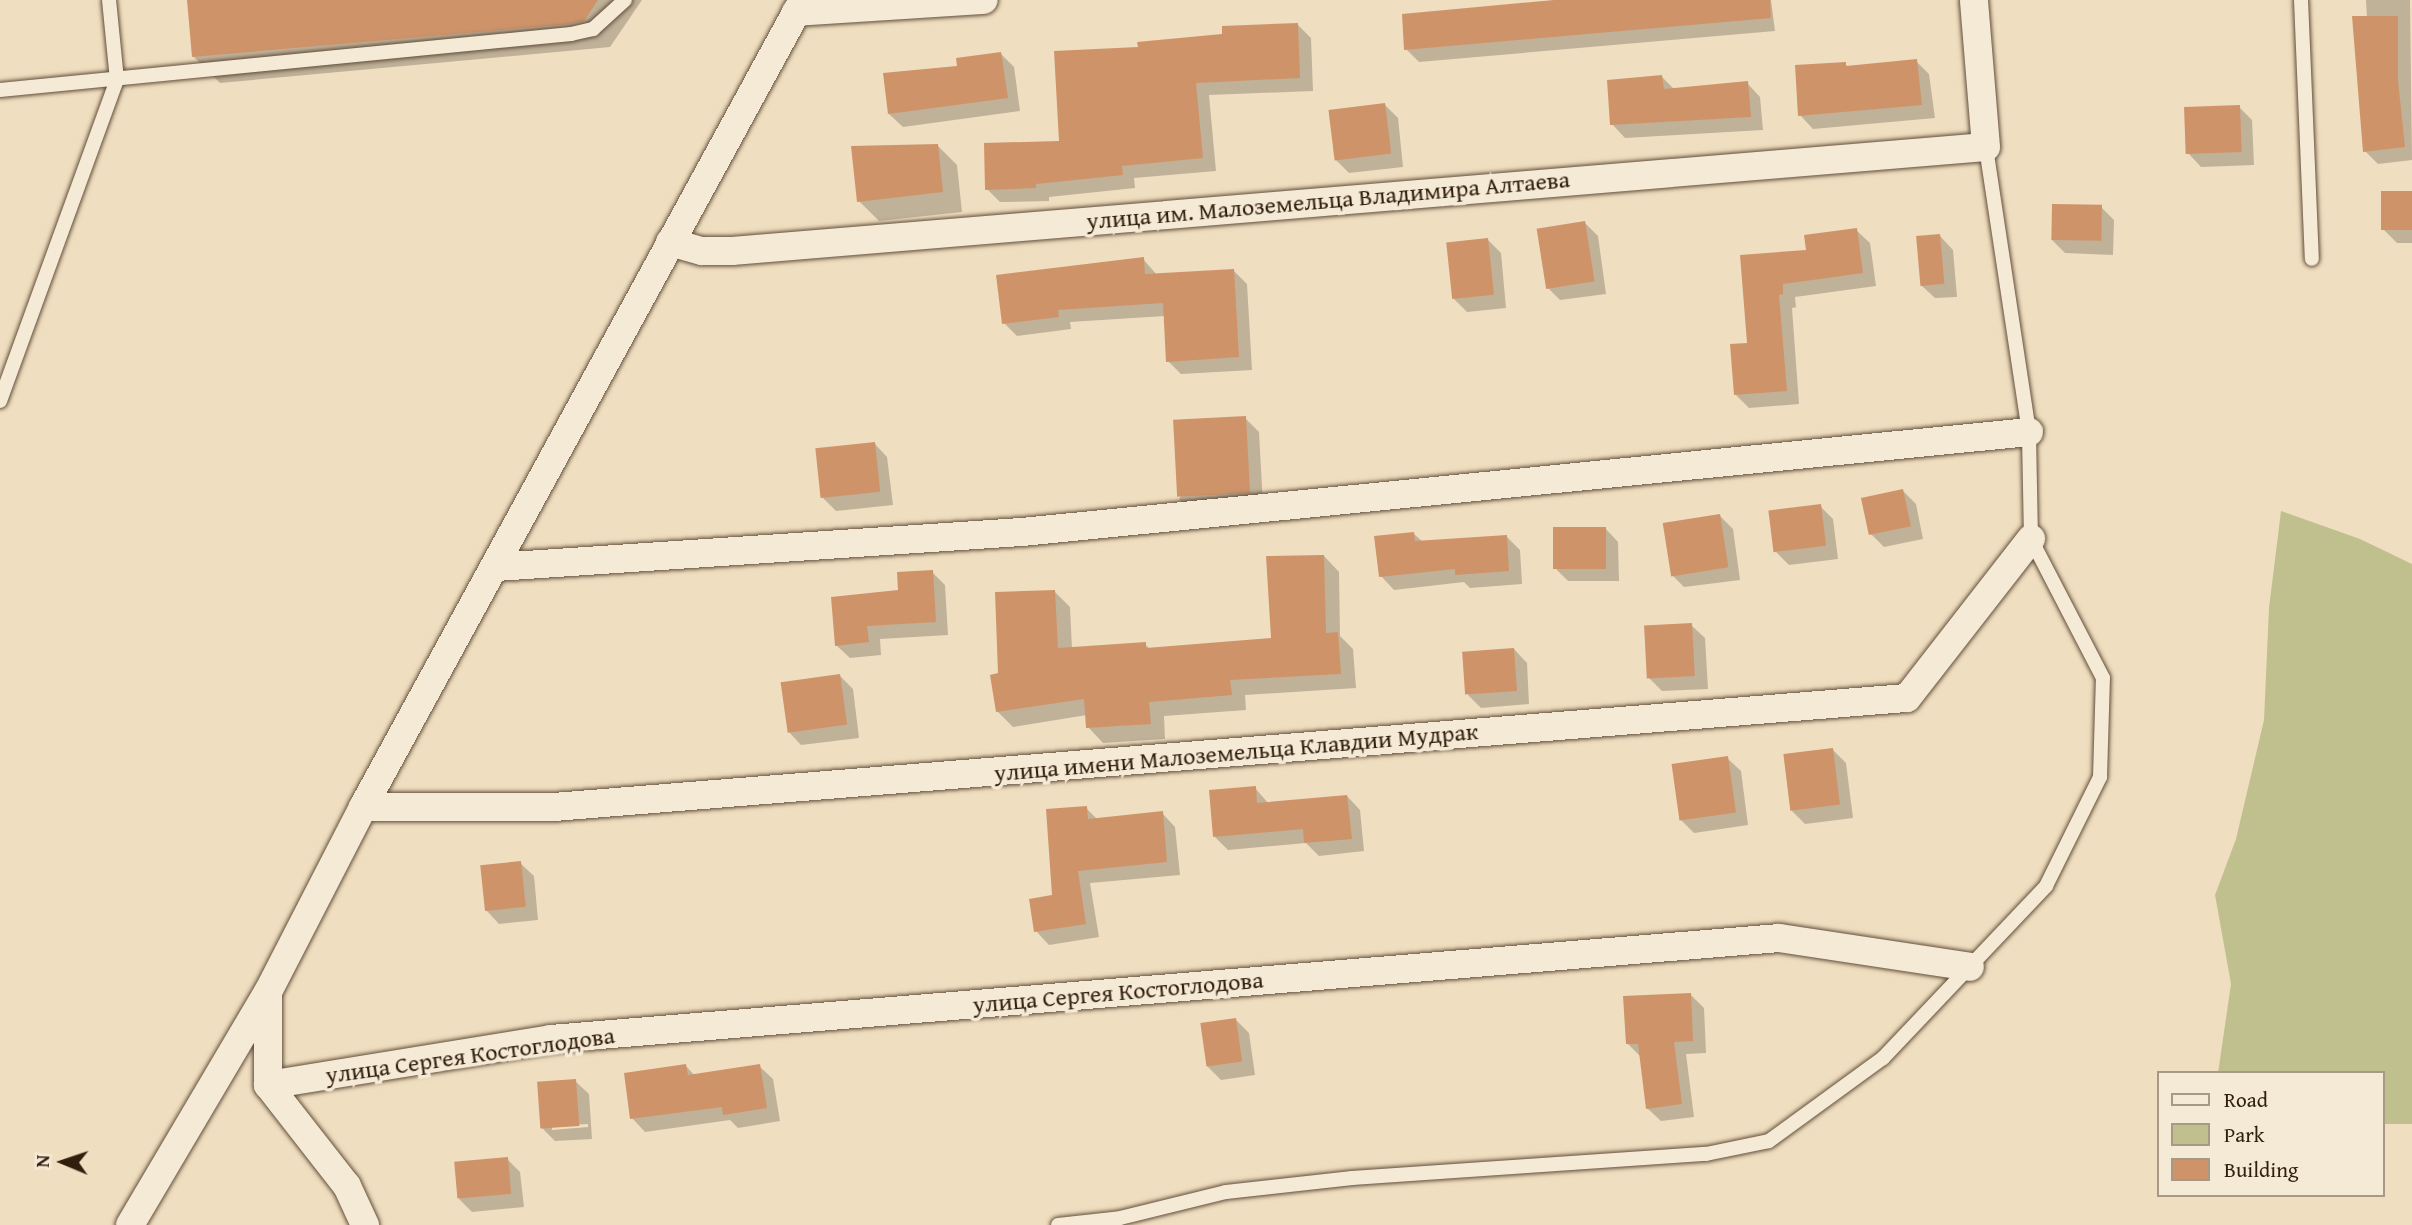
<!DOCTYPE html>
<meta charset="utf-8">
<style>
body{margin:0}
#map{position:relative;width:2412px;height:1225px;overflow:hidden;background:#f0dec0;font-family:"Gentium Book Plus",serif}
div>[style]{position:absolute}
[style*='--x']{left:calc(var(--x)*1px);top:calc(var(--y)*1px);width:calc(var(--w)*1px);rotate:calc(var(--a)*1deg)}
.green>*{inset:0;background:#bfc08e}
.shadow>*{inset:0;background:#0003}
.building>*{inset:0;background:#cf936a;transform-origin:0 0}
.roads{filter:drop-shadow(0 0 2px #614f3a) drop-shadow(0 0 2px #614f3a)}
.service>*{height:14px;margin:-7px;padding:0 7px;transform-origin:7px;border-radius:7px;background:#f5ead6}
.minor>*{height:28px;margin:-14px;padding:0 14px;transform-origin:14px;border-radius:14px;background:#f5ead6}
span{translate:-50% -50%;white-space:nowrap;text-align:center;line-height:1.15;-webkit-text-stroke:7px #f5ead6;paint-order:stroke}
.street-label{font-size:24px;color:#311f0e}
.legend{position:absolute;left:2157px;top:1071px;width:228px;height:126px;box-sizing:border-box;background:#f5ead6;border:2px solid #a79986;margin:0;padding:9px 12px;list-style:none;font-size:21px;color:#311f0e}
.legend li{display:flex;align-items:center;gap:14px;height:35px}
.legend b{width:35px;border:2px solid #a79986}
.north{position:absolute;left:28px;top:1127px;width:70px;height:70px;-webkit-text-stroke:5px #f5ead6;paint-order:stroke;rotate:272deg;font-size:19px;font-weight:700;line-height:28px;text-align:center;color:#311f0e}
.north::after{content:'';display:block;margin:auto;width:24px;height:32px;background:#311f0e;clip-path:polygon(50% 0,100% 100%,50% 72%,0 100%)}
</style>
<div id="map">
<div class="green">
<div style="clip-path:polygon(2281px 511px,2360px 539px,2412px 564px,2412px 1124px,2382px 1124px,2382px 1073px,2218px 1073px,2231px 984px,2215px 895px,2236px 839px,2264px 720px,2269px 608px)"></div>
</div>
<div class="shadow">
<div style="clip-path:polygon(188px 0,642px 0,610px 47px,220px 83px,194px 57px)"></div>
<div style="clip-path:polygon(1579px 0,1771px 0,1775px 31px,1419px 62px,1406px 49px)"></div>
<div style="clip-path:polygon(2366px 0,2410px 0,2412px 160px,2378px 164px,2365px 151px,2354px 18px,2367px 18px)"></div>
<div style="clip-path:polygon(1298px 25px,1311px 38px,1313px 91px,1209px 95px,1216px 171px,1134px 178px,1135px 188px,1049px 197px,1049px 201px,1000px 202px,987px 189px,1061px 143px,1139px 48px)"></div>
<div style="clip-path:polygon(1001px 54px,1014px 67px,1020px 111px,903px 127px,889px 114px)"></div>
<div style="clip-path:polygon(1916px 61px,1929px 74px,1935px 118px,1813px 129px,1800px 115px,1845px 64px,1849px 68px)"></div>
<div style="clip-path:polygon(1662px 77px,1675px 90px,1747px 83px,1760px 97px,1763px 130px,1625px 138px,1612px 124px)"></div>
<div style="clip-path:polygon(1385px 105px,1398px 118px,1403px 167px,1349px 173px,1336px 160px)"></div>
<div style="clip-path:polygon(2239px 107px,2252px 120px,2254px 165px,2201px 167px,2188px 153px)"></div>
<div style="clip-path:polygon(937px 145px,957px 165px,962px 212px,879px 221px,859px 201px)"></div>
<div style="clip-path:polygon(2412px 193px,2412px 243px,2397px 243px,2384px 230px)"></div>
<div style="clip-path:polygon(2101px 207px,2114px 220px,2113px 255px,2065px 253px,2052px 240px)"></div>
<div style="clip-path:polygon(1584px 222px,1598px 236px,1606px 294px,1560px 300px,1547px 287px)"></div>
<div style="clip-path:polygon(1856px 230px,1870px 243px,1876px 286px,1795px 297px,1796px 307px,1792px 308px,1799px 404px,1749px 408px,1736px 395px,1749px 344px,1742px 257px,1808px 252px)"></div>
<div style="clip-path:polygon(1940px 236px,1953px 250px,1957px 297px,1935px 298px,1921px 285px)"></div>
<div style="clip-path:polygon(1487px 239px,1501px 253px,1506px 308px,1467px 312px,1454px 299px)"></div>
<div style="clip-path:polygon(1143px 259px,1157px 275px,1234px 271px,1247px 284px,1252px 370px,1181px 374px,1168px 361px,1165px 316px,1070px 322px,1071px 329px,1017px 336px,1004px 323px)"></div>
<div style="clip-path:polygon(1245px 418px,1259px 432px,1263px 505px,1192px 512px,1179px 499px)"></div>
<div style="clip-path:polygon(874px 443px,887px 457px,893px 505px,836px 511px,823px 498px)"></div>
<div style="clip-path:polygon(1903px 491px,1916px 504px,1923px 539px,1884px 547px,1871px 534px)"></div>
<div style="clip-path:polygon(1820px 506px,1833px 519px,1838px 559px,1789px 565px,1776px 552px)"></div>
<div style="clip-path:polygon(1720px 516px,1733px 529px,1740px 580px,1684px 587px,1671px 574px)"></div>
<div style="clip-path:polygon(1605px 528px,1618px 542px,1619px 581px,1568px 581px,1555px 568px)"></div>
<div style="clip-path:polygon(1414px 534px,1423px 542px,1506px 536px,1520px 550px,1522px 584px,1470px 588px,1464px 582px,1394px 590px,1381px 576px)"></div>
<div style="clip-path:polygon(1324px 556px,1339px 572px,1340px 636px,1353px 649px,1356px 688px,1245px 695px,1246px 710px,1164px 716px,1165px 739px,1103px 743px,1088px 727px,1087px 715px,1013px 727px,997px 711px,1000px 675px,1055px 592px,1070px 607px,1072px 649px,1145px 644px,1150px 649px,1273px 640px)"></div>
<div style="clip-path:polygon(932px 572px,945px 585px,948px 635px,880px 639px,881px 655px,850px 658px,836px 645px,900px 592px)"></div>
<div style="clip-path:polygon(1691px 625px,1705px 638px,1708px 689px,1662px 691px,1649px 678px)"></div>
<div style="clip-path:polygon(1514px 649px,1527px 663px,1529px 704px,1481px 708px,1468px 695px)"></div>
<div style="clip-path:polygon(840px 676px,853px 689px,859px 738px,801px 745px,788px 731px)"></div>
<div style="clip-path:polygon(1833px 750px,1846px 763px,1853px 818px,1805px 824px,1792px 811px)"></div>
<div style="clip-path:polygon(1727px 758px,1741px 771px,1748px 825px,1694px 833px,1681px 820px)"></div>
<div style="clip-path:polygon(1255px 788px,1269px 804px,1347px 796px,1360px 810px,1364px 851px,1319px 856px,1306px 843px,1228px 850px,1215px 837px)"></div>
<div style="clip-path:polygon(1086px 808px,1098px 820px,1162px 813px,1175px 827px,1180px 875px,1090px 883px,1099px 937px,1049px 945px,1036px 931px,1054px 896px)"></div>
<div style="clip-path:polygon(520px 863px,534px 876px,538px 920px,499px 924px,486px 910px)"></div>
<div style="clip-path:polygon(1690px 994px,1704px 1008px,1706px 1053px,1686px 1054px,1694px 1117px,1661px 1121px,1647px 1108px,1641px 1057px,1627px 1043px)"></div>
<div style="clip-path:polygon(1236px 1020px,1249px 1033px,1255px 1075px,1221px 1080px,1208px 1067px)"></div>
<div style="clip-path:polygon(686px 1066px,695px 1076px,759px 1066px,773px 1079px,780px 1121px,738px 1128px,730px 1120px,645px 1132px,632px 1118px)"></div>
<div style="clip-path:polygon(evenodd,575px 1081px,589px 1094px,592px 1139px,555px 1141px,542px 1128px,575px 1081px,588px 1124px,588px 1127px,552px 1130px,552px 1126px,588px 1124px)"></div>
<div style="clip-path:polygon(507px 1159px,520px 1172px,524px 1207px,472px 1212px,459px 1199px)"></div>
</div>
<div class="building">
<div style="clip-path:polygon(187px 0,598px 0,584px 21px,569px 24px,192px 57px)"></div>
<div style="clip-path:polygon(1554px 0,1770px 0,1771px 18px,1404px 50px,1402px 14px)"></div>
<div style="clip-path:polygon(2352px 16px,2398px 16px,2398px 81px,2405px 147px,2363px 152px)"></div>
<div style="clip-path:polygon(1298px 23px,1300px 78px,1196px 83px,1203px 158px,1122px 166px,1123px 175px,1036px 184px,1036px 188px,985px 190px,984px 143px,1059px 141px,1054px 51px,1138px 47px,1137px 42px,1222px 34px,1222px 26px)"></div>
<div style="clip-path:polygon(1001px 52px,1008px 98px,888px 114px,883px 73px,957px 66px,956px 58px)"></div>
<div style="clip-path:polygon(1917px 59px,1922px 105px,1798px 116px,1795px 65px,1846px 62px,1846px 66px)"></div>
<div style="clip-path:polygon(1662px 75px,1664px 89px,1748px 81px,1751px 117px,1610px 125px,1607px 80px)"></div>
<div style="left:1385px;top:103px;width:51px;height:57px;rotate:83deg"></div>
<div style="left:2240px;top:105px;width:47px;height:56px;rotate:88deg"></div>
<div style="clip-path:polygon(938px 144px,943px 192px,857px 202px,851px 146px)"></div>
<div style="left:2412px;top:191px;width:39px;height:31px;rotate:90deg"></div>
<div style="left:2052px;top:204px;width:50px;height:36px;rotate:1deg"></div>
<div style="left:1585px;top:221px;width:61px;height:49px;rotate:81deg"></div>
<div style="clip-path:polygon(1857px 228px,1863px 273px,1783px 284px,1783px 294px,1779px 295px,1787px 391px,1734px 395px,1730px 344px,1747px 343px,1740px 255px,1806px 250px,1804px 235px)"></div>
<div style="left:1940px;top:234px;width:50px;height:24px;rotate:85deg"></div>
<div style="left:1488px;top:238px;width:57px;height:42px;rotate:84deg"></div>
<div style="clip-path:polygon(1144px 257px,1145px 274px,1234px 269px,1239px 357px,1166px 362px,1163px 303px,1058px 310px,1059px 317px,1002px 324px,996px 275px)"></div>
<div style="left:1246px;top:416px;width:77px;height:73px;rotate:87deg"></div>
<div style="left:875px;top:442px;width:50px;height:60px;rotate:84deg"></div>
<div style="left:1903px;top:489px;width:38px;height:43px;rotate:78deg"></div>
<div style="left:1821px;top:504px;width:42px;height:53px;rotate:83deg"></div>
<div style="left:1720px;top:514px;width:54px;height:58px;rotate:81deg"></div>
<div style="left:1553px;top:527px;width:53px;height:42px"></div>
<div style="clip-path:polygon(1414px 532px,1415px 541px,1507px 535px,1509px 571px,1455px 575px,1455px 569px,1379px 577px,1374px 536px)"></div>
<div style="clip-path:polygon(1324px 555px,1326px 633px,1338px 632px,1341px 674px,1230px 680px,1232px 695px,1149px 702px,1151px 724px,1086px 728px,1084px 699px,996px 712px,990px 675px,998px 673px,995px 592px,1055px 590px,1058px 648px,1146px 642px,1146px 648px,1271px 638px,1266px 556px)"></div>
<div style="clip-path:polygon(933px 570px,936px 622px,867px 626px,869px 642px,835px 646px,831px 597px,898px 590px,897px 572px)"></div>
<div style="left:1692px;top:623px;width:53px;height:48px;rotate:87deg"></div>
<div style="left:1514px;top:648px;width:43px;height:52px;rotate:86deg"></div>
<div style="left:840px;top:674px;width:51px;height:60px;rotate:82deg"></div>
<div style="left:1833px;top:748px;width:57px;height:50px;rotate:83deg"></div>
<div style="left:1728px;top:756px;width:57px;height:57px;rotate:82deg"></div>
<div style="clip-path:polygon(1256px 786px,1257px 803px,1347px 795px,1352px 839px,1304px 843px,1303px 829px,1213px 837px,1209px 790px)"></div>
<div style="clip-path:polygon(1087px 806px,1088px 819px,1163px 811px,1167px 862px,1078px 871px,1086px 924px,1034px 932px,1029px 899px,1052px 895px,1046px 809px)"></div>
<div style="left:521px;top:861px;width:46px;height:41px;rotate:84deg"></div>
<div style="clip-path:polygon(1691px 993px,1693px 1041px,1674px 1042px,1682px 1104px,1646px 1109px,1638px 1044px,1626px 1044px,1623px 996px)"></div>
<div style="left:1236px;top:1018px;width:44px;height:36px;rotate:82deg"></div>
<div style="clip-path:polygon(686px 1064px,688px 1075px,760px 1064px,767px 1108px,723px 1115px,722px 1107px,630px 1119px,624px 1073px)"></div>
<div style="left:576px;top:1079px;width:47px;height:39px;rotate:86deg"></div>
<div style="left:508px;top:1157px;width:37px;height:54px;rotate:85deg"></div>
</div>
<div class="roads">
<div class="service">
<div style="--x:2301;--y:0;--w:259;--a:87.6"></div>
<div style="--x:0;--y:90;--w:574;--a:-5.6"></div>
<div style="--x:571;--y:34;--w:23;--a:-13"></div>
<div style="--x:593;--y:29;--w:43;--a:-42.2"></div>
<div style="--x:0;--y:401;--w:342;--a:-70"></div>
<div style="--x:117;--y:80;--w:80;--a:-95.7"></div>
<div style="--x:1058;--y:1225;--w:62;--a:-6.4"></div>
<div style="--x:1120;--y:1218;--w:109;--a:-13.8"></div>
<div style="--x:1226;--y:1192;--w:127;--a:-6.3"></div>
<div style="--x:1352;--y:1178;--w:355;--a:-3.9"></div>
<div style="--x:1706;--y:1154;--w:64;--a:-11.7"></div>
<div style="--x:1769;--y:1141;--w:141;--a:-36.1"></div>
<div style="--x:1883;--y:1058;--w:237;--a:-46.5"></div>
<div style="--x:2046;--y:886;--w:122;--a:-63.6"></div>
<div style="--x:2100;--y:777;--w:99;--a:-88.3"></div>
<div style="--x:2103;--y:678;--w:157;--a:-117.4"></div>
<div style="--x:2031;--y:539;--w:107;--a:-91.1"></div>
<div style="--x:2029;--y:432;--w:288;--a:-98.6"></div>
</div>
<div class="minor">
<div style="--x:796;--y:12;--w:188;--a:-3.7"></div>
<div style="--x:670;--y:242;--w:33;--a:16"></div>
<div style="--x:702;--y:251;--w:30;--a:0"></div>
<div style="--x:732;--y:251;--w:1258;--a:-4.74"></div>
<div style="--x:1986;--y:147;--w:147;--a:-94.7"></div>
<div style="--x:496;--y:567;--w:527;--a:-3.81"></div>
<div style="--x:1022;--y:532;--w:1012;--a:-5.67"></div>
<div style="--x:363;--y:807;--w:191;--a:0"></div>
<div style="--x:554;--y:807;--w:1357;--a:-4.61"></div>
<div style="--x:1907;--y:698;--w:202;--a:-52.1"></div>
<div style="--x:268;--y:993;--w:92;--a:90"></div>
<div style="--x:268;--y:1085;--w:128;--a:52"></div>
<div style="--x:347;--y:1186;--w:43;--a:65.2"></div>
<div style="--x:268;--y:1085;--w:287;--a:-9.2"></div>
<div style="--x:551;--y:1039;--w:1232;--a:-4.7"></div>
<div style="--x:1779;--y:938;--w:193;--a:8.6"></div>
<div style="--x:130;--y:1225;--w:271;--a:-59.4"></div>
<div style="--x:268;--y:992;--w:208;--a:-62.8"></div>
<div style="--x:363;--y:807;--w:919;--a:-61.4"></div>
</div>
</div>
<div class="street-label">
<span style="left:1328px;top:200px;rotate:-5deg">улица им. Малоземельца Владимира Алтаева</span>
<span style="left:1236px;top:752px;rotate:-5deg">улица имени Малоземельца Клавдии Мудрак</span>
<span style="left:1118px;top:992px;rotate:-5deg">улица Сергея Костоглодова</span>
<span style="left:470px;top:1055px;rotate:-8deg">улица Сергея Костоглодова</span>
</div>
<ul class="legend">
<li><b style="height:9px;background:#f5ead6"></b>Road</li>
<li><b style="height:19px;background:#bfc08e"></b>Park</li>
<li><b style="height:19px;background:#cf936a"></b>Building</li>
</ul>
<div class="north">N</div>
</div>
